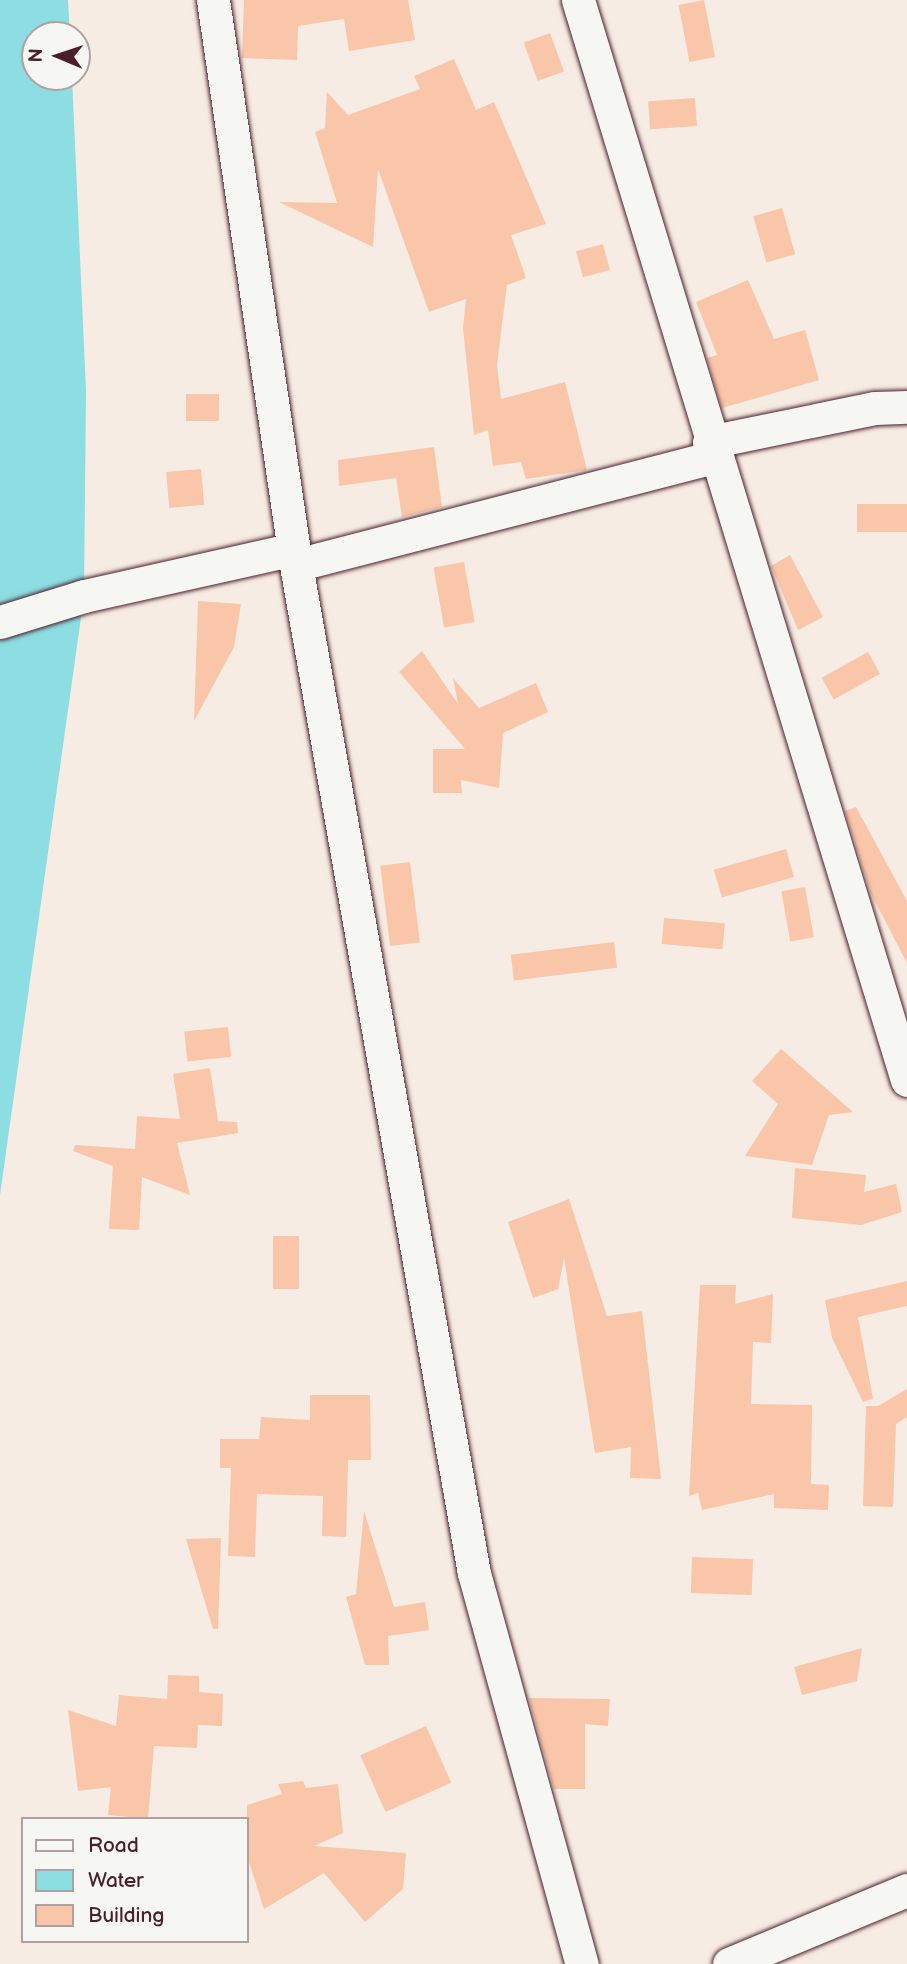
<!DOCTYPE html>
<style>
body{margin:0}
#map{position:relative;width:907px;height:1964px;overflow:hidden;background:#f7ece3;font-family:"Balsamiq Sans",sans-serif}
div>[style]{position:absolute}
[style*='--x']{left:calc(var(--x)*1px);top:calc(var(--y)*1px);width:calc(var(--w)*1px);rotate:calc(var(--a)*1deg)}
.water>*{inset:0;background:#8cdee3}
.building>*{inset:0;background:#f9c6a9;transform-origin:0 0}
.roads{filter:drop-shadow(0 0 2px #4a1f2b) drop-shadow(0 0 2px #4a1f2b)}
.minor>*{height:33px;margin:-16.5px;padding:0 16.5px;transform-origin:16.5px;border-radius:16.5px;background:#f6f6f2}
span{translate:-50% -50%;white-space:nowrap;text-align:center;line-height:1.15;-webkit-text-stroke:6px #f6f6f2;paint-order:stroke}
.legend{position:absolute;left:21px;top:1817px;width:228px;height:126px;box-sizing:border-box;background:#f6f6f2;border:2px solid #b1a0a2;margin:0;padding:9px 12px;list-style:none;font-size:21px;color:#4a1f2b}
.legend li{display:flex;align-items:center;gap:14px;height:35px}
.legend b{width:35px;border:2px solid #b1a0a2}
.north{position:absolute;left:21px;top:21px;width:70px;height:70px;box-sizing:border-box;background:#f6f6f2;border:2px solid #b1a0a2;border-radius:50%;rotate:272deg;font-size:19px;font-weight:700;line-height:28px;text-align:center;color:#4a1f2b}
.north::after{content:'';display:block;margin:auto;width:24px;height:32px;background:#4a1f2b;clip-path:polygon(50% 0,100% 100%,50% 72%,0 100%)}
</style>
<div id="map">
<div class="water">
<div style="clip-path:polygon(0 0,68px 0,70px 35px,35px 35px,35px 77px,72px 77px,86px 391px,84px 596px,0 1195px)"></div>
</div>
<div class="building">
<div style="clip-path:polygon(244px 0,408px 0,415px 40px,349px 51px,344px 19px,298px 26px,297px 60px,242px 58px)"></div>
<div style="left:704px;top:0;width:58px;height:26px;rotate:79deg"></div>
<div style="left:550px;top:33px;width:41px;height:28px;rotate:70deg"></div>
<div style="clip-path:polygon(454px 59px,476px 110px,494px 102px,546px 224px,511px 235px,526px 278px,507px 285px,497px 365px,501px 399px,565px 382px,587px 470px,526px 479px,521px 462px,493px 466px,488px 430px,474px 435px,463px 328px,466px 299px,429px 312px,378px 169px,373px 247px,279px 202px,337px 203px,315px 132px,325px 128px,327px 92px,348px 115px,420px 89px,414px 76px)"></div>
<div style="left:695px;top:98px;width:28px;height:47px;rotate:86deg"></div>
<div style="left:782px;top:208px;width:48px;height:30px;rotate:74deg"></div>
<div style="left:603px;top:244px;width:27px;height:28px;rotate:75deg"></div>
<div style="clip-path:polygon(748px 280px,774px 339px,805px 330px,819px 380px,722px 408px,707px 358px,717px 355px,696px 302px)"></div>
<div style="left:219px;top:394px;width:27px;height:33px;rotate:90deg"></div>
<div style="clip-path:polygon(434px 447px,442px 507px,402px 517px,396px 478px,339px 486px,338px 460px)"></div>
<div style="left:201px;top:469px;width:36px;height:35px;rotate:85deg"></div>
<div style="left:907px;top:504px;width:28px;height:50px;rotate:90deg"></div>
<div style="clip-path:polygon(790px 555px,823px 617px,798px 630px,771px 566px)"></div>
<div style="left:464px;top:562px;width:61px;height:31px;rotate:80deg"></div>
<div style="clip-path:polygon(198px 601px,241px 604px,234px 647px,194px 721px)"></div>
<div style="clip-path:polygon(422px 651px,458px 704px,453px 678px,479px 708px,536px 683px,548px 712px,503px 733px,499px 788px,461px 780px,462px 793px,433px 793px,433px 749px,465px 749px,399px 672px)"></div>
<div style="left:868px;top:652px;width:25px;height:53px;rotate:61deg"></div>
<div style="clip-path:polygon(856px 807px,907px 901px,907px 963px,871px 894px,845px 811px)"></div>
<div style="left:786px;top:849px;width:29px;height:75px;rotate:74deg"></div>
<div style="left:410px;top:862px;width:81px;height:30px;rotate:83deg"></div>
<div style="left:805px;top:887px;width:51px;height:24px;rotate:80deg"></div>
<div style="left:664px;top:918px;width:61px;height:26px;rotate:5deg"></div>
<div style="left:614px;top:942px;width:26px;height:104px;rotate:83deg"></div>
<div style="left:228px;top:1027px;width:30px;height:44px;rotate:84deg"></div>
<div style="clip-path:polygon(781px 1049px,853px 1112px,829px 1115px,812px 1165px,745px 1156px,778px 1104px,752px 1081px)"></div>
<div style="clip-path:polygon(210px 1068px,218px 1121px,237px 1122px,238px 1133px,177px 1143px,190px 1195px,142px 1177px,139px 1230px,109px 1229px,113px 1166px,73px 1151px,75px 1145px,135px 1149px,137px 1116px,180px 1119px,173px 1074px)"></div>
<div style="clip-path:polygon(795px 1168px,866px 1175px,864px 1192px,896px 1184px,902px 1212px,861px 1225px,792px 1218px)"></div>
<div style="clip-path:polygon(569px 1199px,607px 1316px,642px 1311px,661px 1479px,630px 1478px,631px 1447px,595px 1453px,564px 1258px,558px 1289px,533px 1298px,508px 1222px)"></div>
<div style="left:273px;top:1236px;width:26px;height:53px"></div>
<div style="clip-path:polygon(907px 1281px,907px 1306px,858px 1317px,873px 1399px,863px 1402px,832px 1338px,825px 1300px)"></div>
<div style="clip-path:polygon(700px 1285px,736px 1285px,735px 1304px,773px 1294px,771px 1343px,753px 1342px,751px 1404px,812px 1405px,811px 1484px,829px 1485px,828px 1510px,774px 1508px,774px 1494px,702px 1510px,698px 1493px,689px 1496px)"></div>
<div style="clip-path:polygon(907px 1389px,907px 1417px,896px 1424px,893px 1507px,863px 1506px,866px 1406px,878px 1406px)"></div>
<div style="clip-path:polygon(310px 1395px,370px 1395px,371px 1460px,348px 1460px,346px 1537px,322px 1536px,323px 1496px,257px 1494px,255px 1557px,228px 1556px,231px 1468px,220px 1468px,220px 1439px,259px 1439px,261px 1417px,310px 1420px)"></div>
<div style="clip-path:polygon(364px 1511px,394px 1607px,425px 1602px,429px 1630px,388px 1636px,389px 1665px,365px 1665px,346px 1597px,356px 1594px)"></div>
<div style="clip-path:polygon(221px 1538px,218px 1629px,213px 1629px,186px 1539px)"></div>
<div style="left:692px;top:1557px;width:61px;height:36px;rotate:2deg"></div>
<div style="clip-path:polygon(862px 1648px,857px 1681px,802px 1695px,794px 1667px)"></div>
<div style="clip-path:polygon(168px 1675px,199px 1676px,199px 1692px,223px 1694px,222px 1726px,198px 1725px,197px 1748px,154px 1746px,148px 1819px,108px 1815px,111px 1787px,78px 1791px,68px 1710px,116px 1726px,119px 1695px,167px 1699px)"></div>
<div style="clip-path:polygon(529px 1698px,610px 1699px,608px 1726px,585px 1724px,585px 1789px,554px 1789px)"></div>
<div style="left:426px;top:1726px;width:62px;height:72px;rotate:66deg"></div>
<div style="clip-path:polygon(303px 1781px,306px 1788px,338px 1784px,343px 1833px,314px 1846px,406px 1853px,403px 1889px,365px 1922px,324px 1873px,264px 1909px,247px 1856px,247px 1805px,282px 1794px,278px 1784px)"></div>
</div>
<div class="roads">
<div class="minor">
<div style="--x:213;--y:0;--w:571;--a:81.64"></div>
<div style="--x:296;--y:565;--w:1024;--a:79.99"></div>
<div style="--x:474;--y:1573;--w:406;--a:74.6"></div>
<div style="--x:578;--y:0;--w:1129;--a:73.06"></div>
<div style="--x:709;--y:442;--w:169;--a:-11.6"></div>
<div style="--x:875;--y:408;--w:32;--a:-2"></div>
<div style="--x:296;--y:565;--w:432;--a:-14.5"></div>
<div style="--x:0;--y:622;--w:88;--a:-17.2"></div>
<div style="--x:84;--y:596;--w:215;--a:-12.6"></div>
<div style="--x:729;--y:1964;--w:193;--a:-22.6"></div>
</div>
</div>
<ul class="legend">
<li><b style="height:9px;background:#f6f6f2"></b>Road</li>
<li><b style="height:19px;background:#8cdee3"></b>Water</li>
<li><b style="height:19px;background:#f9c6a9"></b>Building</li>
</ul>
<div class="north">N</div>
</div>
